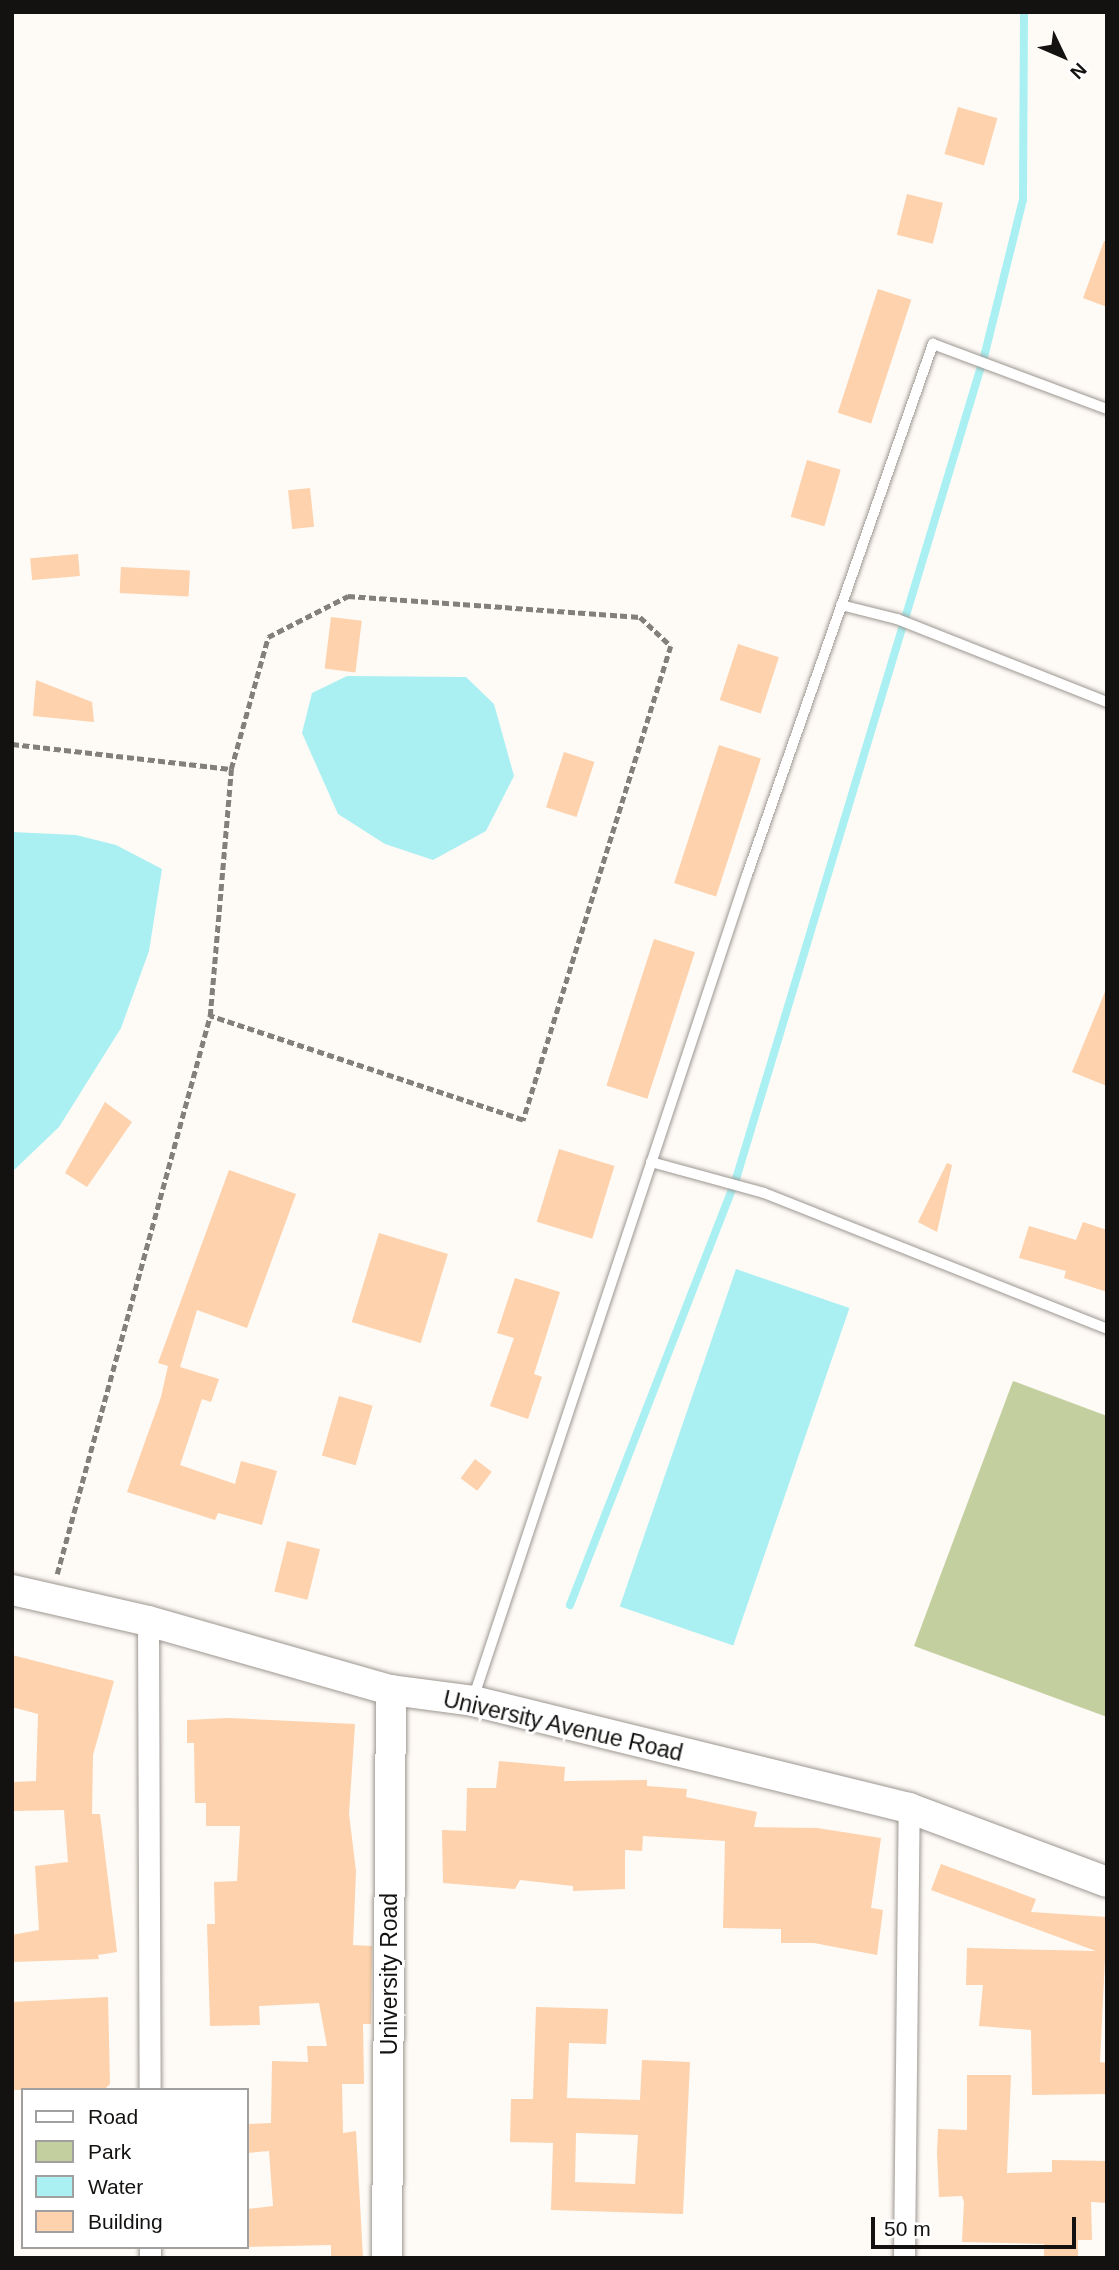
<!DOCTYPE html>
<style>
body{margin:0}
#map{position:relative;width:1119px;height:2270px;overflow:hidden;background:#fefaf6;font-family:Arial,sans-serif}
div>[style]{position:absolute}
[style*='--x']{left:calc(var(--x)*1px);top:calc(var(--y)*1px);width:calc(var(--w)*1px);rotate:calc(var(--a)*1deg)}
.green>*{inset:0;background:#c4cfa0}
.water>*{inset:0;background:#aaf0f2;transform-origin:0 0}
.stream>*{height:8px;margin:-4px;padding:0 4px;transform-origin:4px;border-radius:4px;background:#aaf0f2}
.building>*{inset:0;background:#fdd2ac;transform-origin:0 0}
.path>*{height:4.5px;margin-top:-2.25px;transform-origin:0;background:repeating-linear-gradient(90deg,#827f7c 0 7px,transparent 0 10.5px)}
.roads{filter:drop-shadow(0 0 2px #9d9791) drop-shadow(0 0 2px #9d9791)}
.lane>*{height:10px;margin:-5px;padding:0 5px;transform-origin:5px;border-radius:5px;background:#fff}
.street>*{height:21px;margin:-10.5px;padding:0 10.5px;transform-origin:10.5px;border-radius:10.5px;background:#fff}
.secondary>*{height:30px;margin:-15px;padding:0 15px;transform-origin:15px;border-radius:15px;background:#fff}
span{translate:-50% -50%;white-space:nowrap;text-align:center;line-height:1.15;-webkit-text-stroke:6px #fff;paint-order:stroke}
.street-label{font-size:23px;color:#141210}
.frame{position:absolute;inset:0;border:14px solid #141210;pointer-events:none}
.legend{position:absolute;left:21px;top:2088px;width:228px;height:161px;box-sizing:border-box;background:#fff;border:2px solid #a1a09f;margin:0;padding:9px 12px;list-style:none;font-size:21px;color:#141210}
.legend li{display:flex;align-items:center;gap:14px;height:35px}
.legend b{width:35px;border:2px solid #a1a09f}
.north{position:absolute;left:1028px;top:21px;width:70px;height:70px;-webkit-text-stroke:5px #fff;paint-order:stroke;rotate:134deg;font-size:19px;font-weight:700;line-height:28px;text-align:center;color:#141210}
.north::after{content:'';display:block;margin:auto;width:24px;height:32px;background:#141210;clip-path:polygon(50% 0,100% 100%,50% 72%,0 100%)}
.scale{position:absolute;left:871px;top:2217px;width:205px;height:32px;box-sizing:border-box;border:4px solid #141210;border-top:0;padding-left:9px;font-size:21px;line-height:24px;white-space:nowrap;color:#141210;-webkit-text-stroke:5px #fff;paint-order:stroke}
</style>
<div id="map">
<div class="green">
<div style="clip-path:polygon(1013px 1381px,1107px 1416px,1107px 1717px,914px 1646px)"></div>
</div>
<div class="water">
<div style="clip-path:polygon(347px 676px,466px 677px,494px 704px,514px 776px,486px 831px,433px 860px,385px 844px,338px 814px,302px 733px,312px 693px)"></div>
<div style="clip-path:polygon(12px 832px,76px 835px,116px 845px,162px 869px,149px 951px,121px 1028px,59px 1127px,12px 1172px)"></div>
<div style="left:736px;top:1269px;width:120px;height:357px;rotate:19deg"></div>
</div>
<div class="stream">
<div style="--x:570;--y:1605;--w:457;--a:-68.7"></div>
<div style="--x:736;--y:1179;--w:863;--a:-73.22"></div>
<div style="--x:985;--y:353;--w:158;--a:-76.1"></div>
<div style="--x:1023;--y:200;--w:188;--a:-89.7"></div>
</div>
<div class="building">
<div style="left:958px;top:107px;width:41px;height:49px;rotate:16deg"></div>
<div style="left:907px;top:194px;width:37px;height:42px;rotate:14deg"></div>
<div style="clip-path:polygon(1104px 241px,1107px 242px,1107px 307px,1083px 298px)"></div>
<div style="left:878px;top:289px;width:35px;height:130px;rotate:18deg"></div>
<div style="left:807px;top:460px;width:35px;height:59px;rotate:16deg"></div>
<div style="left:310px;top:488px;width:39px;height:22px;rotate:84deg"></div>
<div style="left:78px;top:554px;width:22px;height:48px;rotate:85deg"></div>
<div style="left:121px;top:567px;width:69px;height:26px;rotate:3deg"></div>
<div style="left:331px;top:617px;width:31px;height:52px;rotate:7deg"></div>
<div style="left:738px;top:644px;width:43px;height:59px;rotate:18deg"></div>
<div style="clip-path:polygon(36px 680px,92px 702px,94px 722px,33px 716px)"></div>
<div style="left:719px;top:745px;width:44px;height:145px;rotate:18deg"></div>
<div style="left:564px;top:752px;width:32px;height:58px;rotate:18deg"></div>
<div style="left:654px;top:939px;width:43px;height:154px;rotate:18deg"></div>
<div style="clip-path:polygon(1107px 987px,1107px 1086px,1072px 1072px)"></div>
<div style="clip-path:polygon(105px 1102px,132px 1122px,87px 1187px,65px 1173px)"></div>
<div style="left:559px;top:1149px;width:58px;height:76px;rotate:17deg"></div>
<div style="clip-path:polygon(947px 1163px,952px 1165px,937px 1232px,918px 1222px)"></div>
<div style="clip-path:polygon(229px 1170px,296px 1194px,247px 1328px,197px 1310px,180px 1367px,219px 1379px,211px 1402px,202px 1399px,180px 1465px,235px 1484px,241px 1461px,277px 1471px,262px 1525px,218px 1513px,215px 1520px,127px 1492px,161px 1397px,168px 1366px,158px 1363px)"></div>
<div style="clip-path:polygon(1083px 1222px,1107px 1230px,1107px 1292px,1064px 1278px,1066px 1271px,1019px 1258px,1029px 1226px,1076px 1240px)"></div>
<div style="left:379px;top:1233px;width:72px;height:93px;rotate:17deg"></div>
<div style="clip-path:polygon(515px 1278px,560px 1292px,534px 1374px,542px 1377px,528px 1419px,490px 1406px,514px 1338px,497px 1333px)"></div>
<div style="left:339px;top:1396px;width:35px;height:62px;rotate:16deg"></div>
<div style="left:475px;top:1459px;width:21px;height:24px;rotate:37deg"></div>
<div style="left:287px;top:1541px;width:34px;height:52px;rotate:14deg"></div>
<div style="clip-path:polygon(12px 1655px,114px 1681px,93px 1755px,92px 1814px,100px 1814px,117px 1952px,98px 1955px,99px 1959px,12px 1962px,12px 1935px,39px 1930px,35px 1866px,68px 1862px,64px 1810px,12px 1811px,12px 1782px,36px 1781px,38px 1714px,12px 1707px)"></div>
<div style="clip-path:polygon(228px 1718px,355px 1724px,349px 1814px,356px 1871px,353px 1945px,372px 1946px,371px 2024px,363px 2024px,364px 2084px,342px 2084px,343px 2133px,356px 2131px,363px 2258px,331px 2258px,331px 2245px,247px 2247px,247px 2209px,273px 2206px,269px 2151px,247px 2153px,247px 2124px,271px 2123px,272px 2061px,308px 2062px,307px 2046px,327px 2046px,319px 2003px,259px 2006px,260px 2025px,210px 2026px,207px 1924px,215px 1924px,214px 1882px,237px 1881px,240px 1826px,206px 1826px,206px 1803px,195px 1803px,194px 1743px,187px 1743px,187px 1720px)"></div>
<div style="clip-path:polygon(499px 1761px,565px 1767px,564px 1781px,647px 1780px,647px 1786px,687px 1789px,686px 1797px,757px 1812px,754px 1827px,817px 1828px,881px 1838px,871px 1908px,883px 1910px,877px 1955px,814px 1943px,781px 1943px,781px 1929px,723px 1928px,725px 1841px,643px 1836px,642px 1851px,625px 1850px,625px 1889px,573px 1891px,573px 1886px,520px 1880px,515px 1889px,443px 1883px,442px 1830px,466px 1831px,467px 1788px,496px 1788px)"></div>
<div style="clip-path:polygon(941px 1864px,1036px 1899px,1031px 1912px,1107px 1917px,1100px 2062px,1107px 2063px,1107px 2094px,1032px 2095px,1031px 2030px,979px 2026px,983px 1985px,966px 1985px,967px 1948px,1096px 1951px,931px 1890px)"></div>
<div style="clip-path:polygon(108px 1997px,110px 2084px,104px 2090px,12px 2090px,12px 2002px)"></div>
<div style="clip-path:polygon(evenodd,536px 2007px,608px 2009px,606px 2044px,569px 2043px,567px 2098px,640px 2100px,642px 2060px,690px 2062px,683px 2214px,551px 2210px,553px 2143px,510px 2142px,511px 2099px,533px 2099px,536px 2007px,576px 2133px,638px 2135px,635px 2184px,575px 2182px,576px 2133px)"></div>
<div style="clip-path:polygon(967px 2075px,1011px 2075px,1007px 2173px,1052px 2172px,1052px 2160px,1107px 2161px,1107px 2203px,1091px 2202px,1092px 2240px,1078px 2240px,1078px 2258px,1044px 2258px,1044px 2244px,962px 2242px,964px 2202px,962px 2196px,939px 2197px,937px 2153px,938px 2129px,967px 2130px)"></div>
</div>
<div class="path">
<div style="--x:12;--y:744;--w:220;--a:6.5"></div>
<div style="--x:57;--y:1574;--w:579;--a:-74.67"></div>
<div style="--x:210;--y:1016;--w:248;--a:-85.1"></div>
<div style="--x:231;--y:769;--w:137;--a:-74.3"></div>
<div style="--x:268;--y:637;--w:90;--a:-27.1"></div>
<div style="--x:348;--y:596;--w:293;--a:4.1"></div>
<div style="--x:640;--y:617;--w:42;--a:43.1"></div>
<div style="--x:671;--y:646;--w:497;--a:107.3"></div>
<div style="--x:523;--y:1120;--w:330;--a:-161.6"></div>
</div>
<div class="roads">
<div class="lane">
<div style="--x:841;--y:605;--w:58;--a:14"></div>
<div style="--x:897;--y:619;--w:226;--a:21.6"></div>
<div style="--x:651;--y:1162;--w:117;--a:15.3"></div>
<div style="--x:764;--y:1193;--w:369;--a:21.6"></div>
<div style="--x:473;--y:1699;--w:868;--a:-71.61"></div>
<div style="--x:747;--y:875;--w:563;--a:-70.7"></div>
<div style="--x:933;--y:344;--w:186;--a:20.5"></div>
</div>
<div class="street">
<div style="--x:148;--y:1621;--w:469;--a:89.8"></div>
<div style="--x:150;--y:2247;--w:11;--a:90"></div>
<div style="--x:904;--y:2258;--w:450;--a:-89.4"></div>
</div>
<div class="secondary">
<div style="--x:12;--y:1590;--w:139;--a:12.8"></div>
<div style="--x:148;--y:1621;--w:253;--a:15.9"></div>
<div style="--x:391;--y:1690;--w:83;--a:7.6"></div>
<div style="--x:473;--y:1701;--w:449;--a:13.8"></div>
<div style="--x:909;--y:1808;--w:211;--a:20.5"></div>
<div style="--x:387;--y:2258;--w:568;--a:-89.6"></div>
</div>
</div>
<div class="street-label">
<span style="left:563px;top:1726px;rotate:13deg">University Avenue Road</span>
<span style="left:389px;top:1974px;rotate:-90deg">University Road</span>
</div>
<div class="frame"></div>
<ul class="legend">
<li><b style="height:9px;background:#fff"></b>Road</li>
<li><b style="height:19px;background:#c4cfa0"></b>Park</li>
<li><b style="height:19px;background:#aaf0f2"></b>Water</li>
<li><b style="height:19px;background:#fdd2ac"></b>Building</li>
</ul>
<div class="north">N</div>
<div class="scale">50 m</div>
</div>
